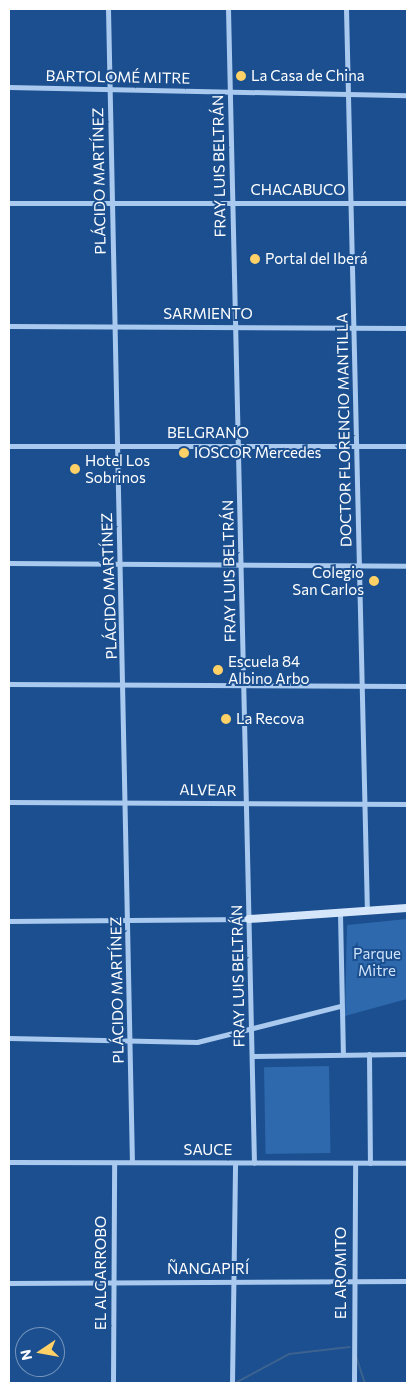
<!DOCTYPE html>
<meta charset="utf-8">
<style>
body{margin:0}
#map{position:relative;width:416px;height:1392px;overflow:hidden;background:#1b4f8f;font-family:Commissioner,sans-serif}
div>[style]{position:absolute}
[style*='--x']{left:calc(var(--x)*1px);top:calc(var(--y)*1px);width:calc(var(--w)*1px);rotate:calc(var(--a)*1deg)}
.green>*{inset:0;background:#2e69ad;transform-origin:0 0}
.stream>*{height:2px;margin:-1px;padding:0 1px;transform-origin:1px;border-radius:1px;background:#3c6290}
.street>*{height:5px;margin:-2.5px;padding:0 2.5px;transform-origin:2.5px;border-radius:2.5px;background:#a9c9ee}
.secondary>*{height:8px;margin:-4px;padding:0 4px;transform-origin:4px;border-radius:4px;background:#d6e6fa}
.dots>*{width:14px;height:14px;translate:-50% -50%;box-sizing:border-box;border:2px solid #1b4f8f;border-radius:50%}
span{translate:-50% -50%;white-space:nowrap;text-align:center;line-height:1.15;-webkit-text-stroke:4px #1b4f8f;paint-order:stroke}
.poi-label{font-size:15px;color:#fff}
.left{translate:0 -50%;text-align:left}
.right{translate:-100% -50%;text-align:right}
.street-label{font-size:15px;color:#fff}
.park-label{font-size:15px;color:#cfe3fa}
.frame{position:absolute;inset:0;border:10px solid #fff;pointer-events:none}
.north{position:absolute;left:15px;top:1327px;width:50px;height:50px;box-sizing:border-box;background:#1b4f8f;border:1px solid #7695bc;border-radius:50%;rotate:258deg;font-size:14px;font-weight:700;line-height:20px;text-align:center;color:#fff}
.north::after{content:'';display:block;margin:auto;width:18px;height:22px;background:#ffd166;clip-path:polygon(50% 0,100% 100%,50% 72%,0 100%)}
</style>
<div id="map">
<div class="green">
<div style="clip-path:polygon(407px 919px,407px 999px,345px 1016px,347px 925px)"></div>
<div style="left:329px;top:1066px;width:87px;height:65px;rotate:89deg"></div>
</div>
<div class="stream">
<div style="--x:355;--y:1353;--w:32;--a:72"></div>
<div style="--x:237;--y:1382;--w:59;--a:-28.3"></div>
<div style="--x:289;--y:1354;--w:61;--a:-6.5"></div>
</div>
<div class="street">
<div style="--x:108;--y:9;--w:1153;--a:88.81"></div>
<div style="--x:228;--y:9;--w:1154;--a:88.71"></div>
<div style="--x:346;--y:9;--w:902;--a:88.67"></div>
<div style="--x:9;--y:87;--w:398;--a:1.2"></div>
<div style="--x:9;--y:203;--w:398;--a:0"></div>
<div style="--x:9;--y:326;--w:398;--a:0.3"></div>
<div style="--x:9;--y:446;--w:398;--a:0"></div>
<div style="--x:9;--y:563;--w:398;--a:0.4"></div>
<div style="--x:9;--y:684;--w:398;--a:0.3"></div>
<div style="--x:9;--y:802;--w:398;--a:0.3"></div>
<div style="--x:340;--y:914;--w:140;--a:88.8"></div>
<div style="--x:9;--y:921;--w:240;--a:-0.5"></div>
<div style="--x:9;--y:1038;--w:188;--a:1.2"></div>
<div style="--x:197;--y:1042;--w:147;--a:-14.1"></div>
<div style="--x:369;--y:1054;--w:109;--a:89.5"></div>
<div style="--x:252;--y:1056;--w:155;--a:-0.7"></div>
<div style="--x:9;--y:1162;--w:398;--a:0.1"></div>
<div style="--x:9;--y:1283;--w:398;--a:-0.3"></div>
<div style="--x:113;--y:1383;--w:220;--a:-89.7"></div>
<div style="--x:232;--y:1383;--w:220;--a:-89.2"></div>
<div style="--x:354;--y:1383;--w:220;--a:-89.7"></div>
</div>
<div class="secondary">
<div style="--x:249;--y:919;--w:158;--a:-4"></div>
</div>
<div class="dots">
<div style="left:241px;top:76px;background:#ffd166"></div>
<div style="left:255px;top:259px;background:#ffd166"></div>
<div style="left:184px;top:453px;background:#ffd166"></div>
<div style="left:75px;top:469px;background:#ffd166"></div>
<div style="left:374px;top:581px;background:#ffd166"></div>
<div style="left:218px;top:670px;background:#ffd166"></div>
<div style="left:226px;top:719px;background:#ffd166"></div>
</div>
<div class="poi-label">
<span class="left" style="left:251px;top:76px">La Casa de China</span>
<span class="left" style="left:265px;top:259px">Portal del Iberá</span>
<span class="left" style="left:194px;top:453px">IOSCOR Mercedes</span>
<span class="left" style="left:85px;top:469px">Hotel Los<br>Sobrinos</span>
<span class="right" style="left:364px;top:581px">Colegio<br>San Carlos</span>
<span class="left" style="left:228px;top:670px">Escuela 84<br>Albino Arbo</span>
<span class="left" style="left:236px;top:719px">La Recova</span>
</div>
<div class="street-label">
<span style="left:118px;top:77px;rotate:1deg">BARTOLOMÉ MITRE</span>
<span style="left:219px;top:166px;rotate:-91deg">FRAY LUIS BELTRÁN</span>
<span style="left:99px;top:181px;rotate:-91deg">PLÁCIDO MARTÍNEZ</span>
<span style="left:298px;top:190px">CHACABUCO</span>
<span style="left:208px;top:314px">SARMIENTO</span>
<span style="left:344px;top:430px;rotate:-91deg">DOCTOR FLORENCIO MANTILLA</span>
<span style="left:208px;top:433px">BELGRANO</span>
<span style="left:229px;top:571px;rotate:-91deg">FRAY LUIS BELTRÁN</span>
<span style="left:109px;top:586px;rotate:-92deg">PLÁCIDO MARTÍNEZ</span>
<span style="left:208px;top:790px;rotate:1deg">ALVEAR</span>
<span style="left:238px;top:976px;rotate:-91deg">FRAY LUIS BELTRÁN</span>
<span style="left:117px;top:990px;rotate:-91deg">PLÁCIDO MARTÍNEZ</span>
<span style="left:208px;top:1150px">SAUCE</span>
<span style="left:208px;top:1269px">ÑANGAPIRÍ</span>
<span style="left:101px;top:1273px;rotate:-90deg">EL ALGARROBO</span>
<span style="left:341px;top:1273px;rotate:-90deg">EL AROMITO</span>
</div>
<div class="park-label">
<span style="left:377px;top:962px">Parque<br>Mitre</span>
</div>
<div class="frame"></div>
<div class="north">N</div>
</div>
